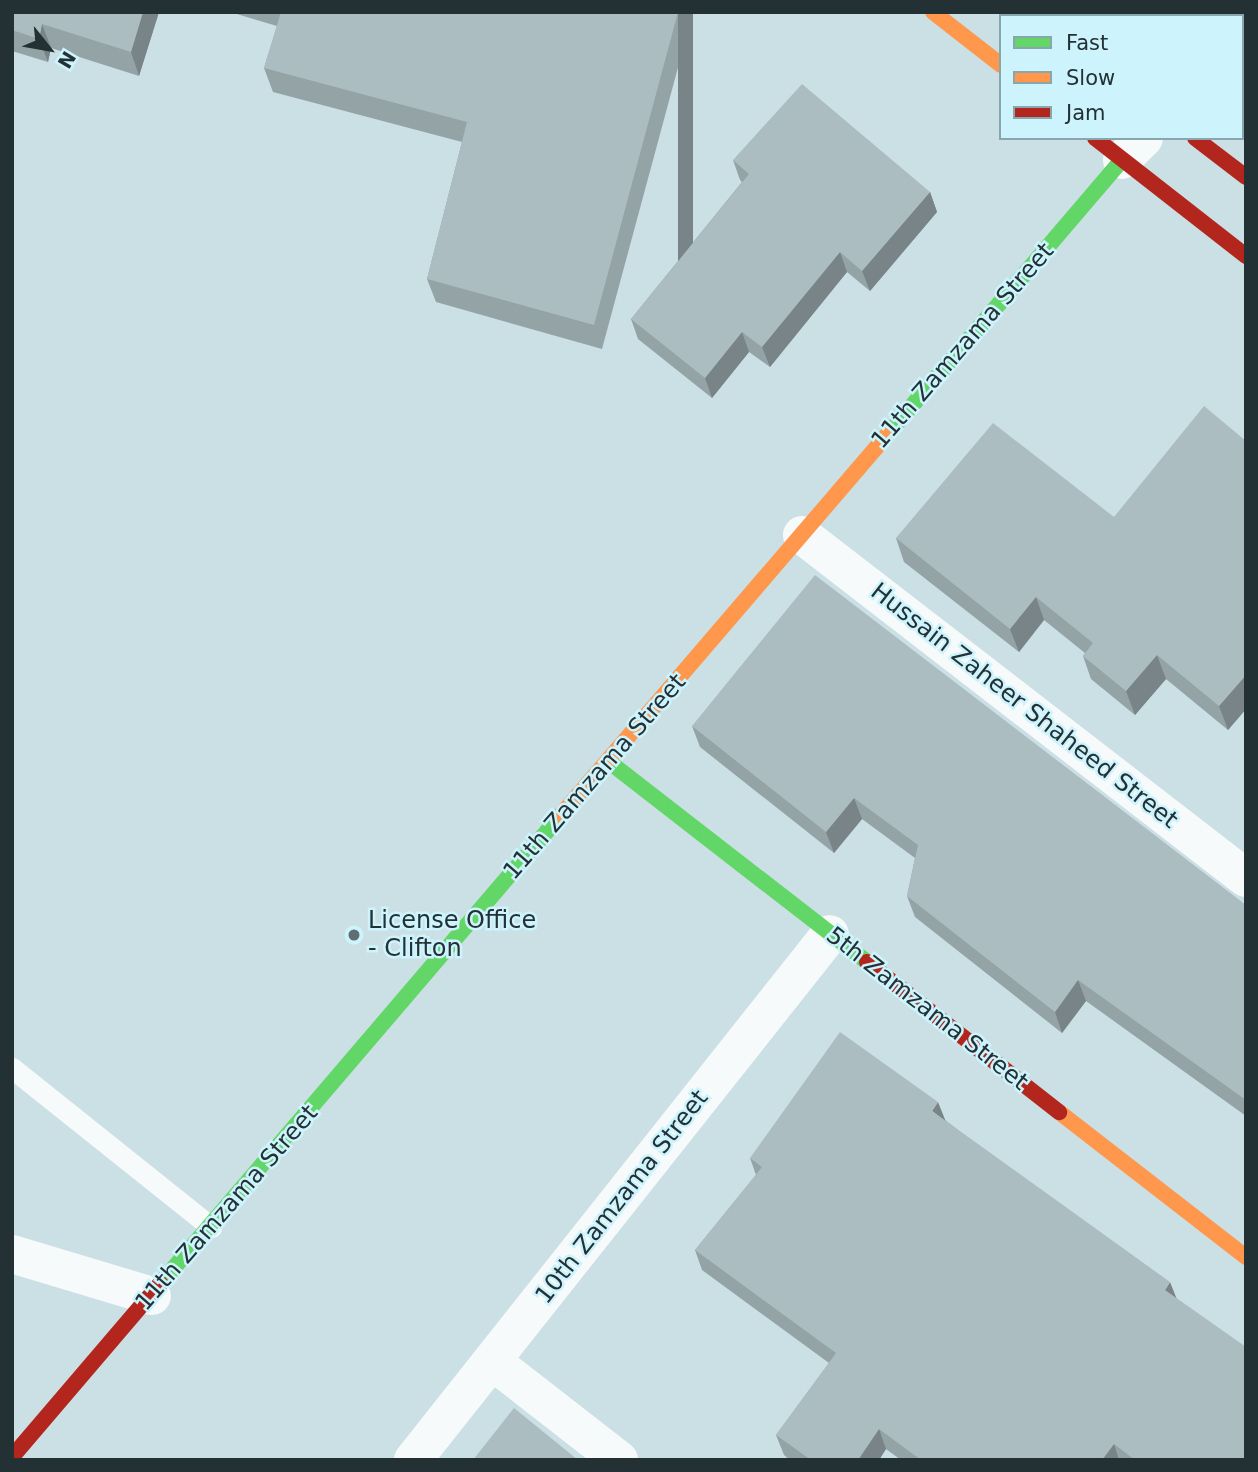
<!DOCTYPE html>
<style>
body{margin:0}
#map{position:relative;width:1258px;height:1472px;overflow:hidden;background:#cbe0e5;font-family:"DejaVu Sans",sans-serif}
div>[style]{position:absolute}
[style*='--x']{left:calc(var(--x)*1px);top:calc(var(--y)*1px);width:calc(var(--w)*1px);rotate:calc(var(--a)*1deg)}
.lane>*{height:21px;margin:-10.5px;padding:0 10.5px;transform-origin:10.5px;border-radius:10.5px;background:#f7fafb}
.street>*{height:38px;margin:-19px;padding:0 19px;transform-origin:19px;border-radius:19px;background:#f7fafb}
.fast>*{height:16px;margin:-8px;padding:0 8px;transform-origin:8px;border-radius:8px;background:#63d668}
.slow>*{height:16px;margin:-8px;padding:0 8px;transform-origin:8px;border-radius:8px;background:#ff974d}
.jam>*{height:16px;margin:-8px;padding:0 8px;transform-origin:8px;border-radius:8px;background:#b3261e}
.wall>*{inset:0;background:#94a3a6}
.shaded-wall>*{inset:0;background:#788487;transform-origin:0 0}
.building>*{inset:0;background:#acbdc1}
.dots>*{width:19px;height:19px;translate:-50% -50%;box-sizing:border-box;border:4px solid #cdf3fd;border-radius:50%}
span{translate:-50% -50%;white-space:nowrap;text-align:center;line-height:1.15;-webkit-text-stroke:5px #cdf3fd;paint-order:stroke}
.street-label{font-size:24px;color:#233135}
.poi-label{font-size:24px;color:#233135}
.left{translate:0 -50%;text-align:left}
.frame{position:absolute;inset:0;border:14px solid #233135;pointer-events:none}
.legend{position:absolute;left:999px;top:14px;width:245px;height:126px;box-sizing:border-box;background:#cdf3fd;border:2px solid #89a5ad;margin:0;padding:9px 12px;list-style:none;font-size:21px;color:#233135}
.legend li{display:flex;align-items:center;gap:14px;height:35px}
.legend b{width:35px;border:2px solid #89a5ad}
.north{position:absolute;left:14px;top:14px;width:70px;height:70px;-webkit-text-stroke:5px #cdf3fd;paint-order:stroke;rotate:121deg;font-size:19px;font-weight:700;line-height:28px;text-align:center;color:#233135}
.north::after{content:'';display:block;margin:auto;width:24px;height:32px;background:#233135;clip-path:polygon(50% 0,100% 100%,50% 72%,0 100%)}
</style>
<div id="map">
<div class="lane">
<div style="--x:12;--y:1068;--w:255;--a:38.6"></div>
</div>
<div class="street">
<div style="--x:1217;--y:16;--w:4;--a:-76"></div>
<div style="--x:1122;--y:160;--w:31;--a:-45"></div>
<div style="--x:802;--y:535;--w:561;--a:37.69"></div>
<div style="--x:12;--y:1254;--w:146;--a:16.7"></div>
<div style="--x:492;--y:1361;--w:161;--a:37.9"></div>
<div style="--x:413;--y:1460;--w:671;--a:-51.59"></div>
</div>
<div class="fast">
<div style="--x:887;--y:435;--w:362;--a:-49.5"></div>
<div style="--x:608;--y:761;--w:328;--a:37.8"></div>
<div style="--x:160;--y:1284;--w:617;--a:-49.47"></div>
</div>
<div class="slow">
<div style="--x:933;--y:12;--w:86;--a:37.9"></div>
<div style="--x:1026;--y:12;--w:6;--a:39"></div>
<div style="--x:561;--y:815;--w:501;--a:-49.37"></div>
<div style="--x:1059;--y:1112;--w:237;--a:37.8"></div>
</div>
<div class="jam">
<div style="--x:1095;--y:138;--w:192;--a:38"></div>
<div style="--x:1195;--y:138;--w:64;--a:37.4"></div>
<div style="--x:867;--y:962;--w:244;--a:38"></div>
<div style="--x:12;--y:1457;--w:228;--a:-49.5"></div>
</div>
<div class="wall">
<div style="clip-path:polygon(12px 12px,159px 12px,139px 76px,51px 48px,48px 62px,12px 51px)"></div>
<div style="clip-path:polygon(230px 12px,693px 12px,602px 349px,436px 302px,427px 279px,462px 142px,273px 92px,264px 68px,277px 26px)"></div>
<div style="clip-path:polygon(733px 160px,930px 192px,937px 212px,870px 291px,847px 272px,770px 367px,749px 352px,712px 398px,638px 339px,631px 319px,742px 182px,740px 180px)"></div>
<div style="clip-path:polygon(1246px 441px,1246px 709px,1228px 730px,1166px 679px,1135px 715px,1091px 679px,1083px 656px,1085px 653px,1044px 620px,1019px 652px,904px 562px,896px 538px,1114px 517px)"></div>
<div style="clip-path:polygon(692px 726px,1246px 905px,1246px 1116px,1086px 1001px,1062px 1033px,915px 917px,907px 896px,915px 858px,862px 819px,834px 853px,700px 747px)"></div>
<div style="clip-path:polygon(945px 1120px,1176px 1298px,1246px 1460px,901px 1460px,886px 1449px,879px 1460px,790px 1460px,784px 1455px,776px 1435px,829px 1363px,702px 1270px,695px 1250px,756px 1175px,750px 1158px)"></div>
</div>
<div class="shaded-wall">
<div style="clip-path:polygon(143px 12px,159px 12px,139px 76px,131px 52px)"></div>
<div style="left:678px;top:12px;width:15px;height:324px"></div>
<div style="clip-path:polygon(42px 24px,51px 48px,48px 62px,39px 39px)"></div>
<div style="clip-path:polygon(930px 192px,937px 212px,870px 291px,862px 271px)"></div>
<div style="clip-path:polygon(840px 252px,847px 272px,770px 367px,762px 347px)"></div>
<div style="clip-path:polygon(742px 332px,749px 352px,712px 398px,705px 378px)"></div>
<div style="clip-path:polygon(1036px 597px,1044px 620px,1019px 652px,1010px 629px)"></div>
<div style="clip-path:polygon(1157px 655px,1166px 679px,1135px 715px,1126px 691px)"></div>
<div style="clip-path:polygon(1246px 675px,1246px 709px,1228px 730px,1219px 706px)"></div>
<div style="clip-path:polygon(854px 798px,862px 819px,834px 853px,826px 832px)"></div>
<div style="clip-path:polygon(1078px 980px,1086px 1001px,1062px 1033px,1055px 1012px)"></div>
<div style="clip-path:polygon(938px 1102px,946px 1122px,932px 1111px)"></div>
<div style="clip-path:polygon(1170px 1282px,1178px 1302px,1165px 1290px)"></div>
<div style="clip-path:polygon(879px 1429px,886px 1449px,879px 1460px,858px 1460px)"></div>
<div style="clip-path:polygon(1114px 1444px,1119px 1460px,1102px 1460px)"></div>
</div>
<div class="building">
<div style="clip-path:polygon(12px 12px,143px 12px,131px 52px,42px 24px,39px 39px,12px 30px)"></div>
<div style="clip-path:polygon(281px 12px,678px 12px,594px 325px,427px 279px,467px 122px,264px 68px)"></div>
<div style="clip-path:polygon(802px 84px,930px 192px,862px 271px,840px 252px,762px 347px,742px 332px,705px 378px,631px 319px,749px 174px,733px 160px)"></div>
<div style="clip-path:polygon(1204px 406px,1246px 441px,1246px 675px,1219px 706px,1157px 655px,1126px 691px,1083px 656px,1093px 643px,1036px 597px,1010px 629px,896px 538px,993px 423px,1114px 517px)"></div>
<div style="clip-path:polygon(815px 575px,1246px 905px,1246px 1100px,1078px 980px,1055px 1012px,907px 896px,918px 845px,854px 798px,826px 832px,692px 726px)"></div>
<div style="clip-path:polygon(840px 1032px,938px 1102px,932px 1111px,1170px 1282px,1165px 1290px,1246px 1347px,1246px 1460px,1135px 1460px,1114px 1444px,1102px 1460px,921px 1460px,879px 1429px,858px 1460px,811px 1460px,776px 1435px,836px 1353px,695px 1250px,762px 1167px,750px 1158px)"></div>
<div style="clip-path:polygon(514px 1408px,578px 1460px,473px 1460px)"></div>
</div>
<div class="dots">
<div style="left:354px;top:935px;background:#5e6e73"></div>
</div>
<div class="street-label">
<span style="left:963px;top:346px;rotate:-49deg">11th Zamzama Street</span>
<span style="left:1024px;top:706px;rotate:38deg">Hussain Zaheer Shaheed Street</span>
<span style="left:595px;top:777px;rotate:-49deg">11th Zamzama Street</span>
<span style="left:927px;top:1009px;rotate:38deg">5th Zamzama Street</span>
<span style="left:622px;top:1197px;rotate:-52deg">10th Zamzama Street</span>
<span style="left:227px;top:1208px;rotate:-49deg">11th Zamzama Street</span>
</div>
<div class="poi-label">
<span class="left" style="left:368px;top:935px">License Office<br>- Clifton</span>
</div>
<div class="frame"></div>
<ul class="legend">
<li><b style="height:9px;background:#63d668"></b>Fast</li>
<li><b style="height:9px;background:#ff974d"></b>Slow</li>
<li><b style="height:9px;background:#b3261e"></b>Jam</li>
</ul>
<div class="north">N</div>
</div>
